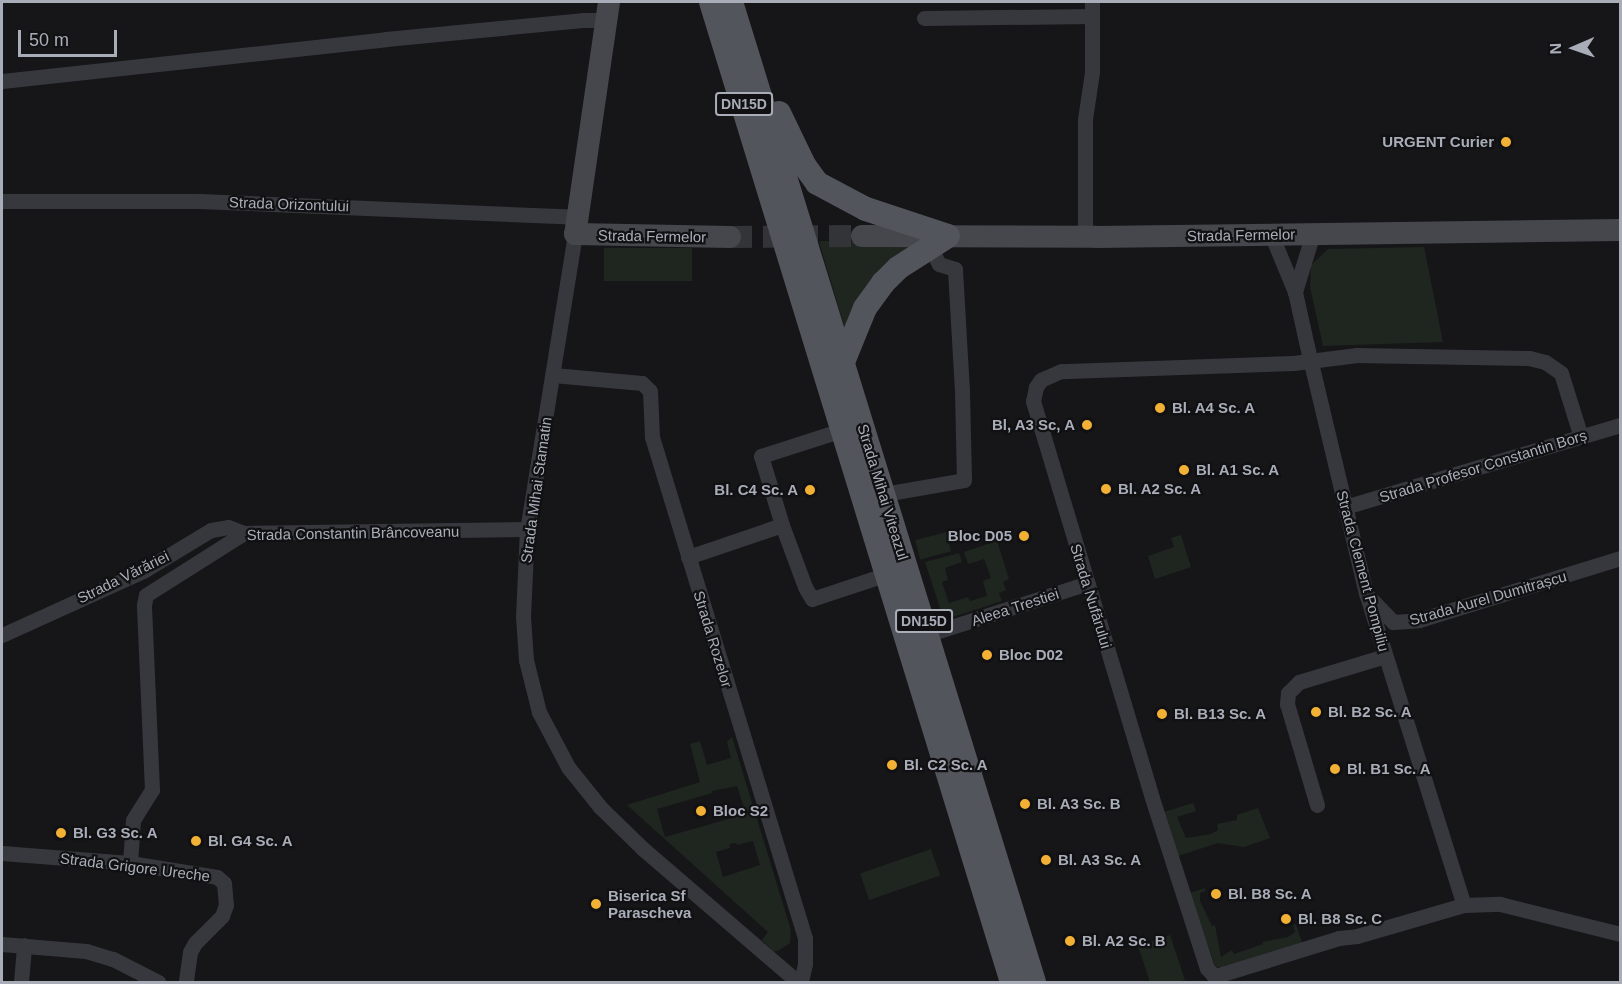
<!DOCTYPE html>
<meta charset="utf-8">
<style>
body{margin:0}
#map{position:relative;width:1622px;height:984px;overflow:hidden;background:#161618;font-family:Helvetica,sans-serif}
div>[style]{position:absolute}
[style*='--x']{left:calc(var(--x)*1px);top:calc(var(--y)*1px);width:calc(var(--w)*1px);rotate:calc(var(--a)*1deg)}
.green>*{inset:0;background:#1e261f;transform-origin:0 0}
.secondary-tunnel>*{height:22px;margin-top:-11px;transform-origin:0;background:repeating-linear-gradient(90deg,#333438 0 22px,transparent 0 33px)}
.street>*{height:15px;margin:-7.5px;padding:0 7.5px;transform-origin:7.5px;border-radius:7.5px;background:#37383d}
.secondary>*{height:22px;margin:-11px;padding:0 11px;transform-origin:11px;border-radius:11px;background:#45474d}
.primary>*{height:24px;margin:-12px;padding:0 12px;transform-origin:12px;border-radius:12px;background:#53555c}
.dots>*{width:16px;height:16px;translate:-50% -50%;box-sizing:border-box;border:3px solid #111113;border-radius:50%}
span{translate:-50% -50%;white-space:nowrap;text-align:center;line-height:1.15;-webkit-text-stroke:4.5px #111113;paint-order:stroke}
.shield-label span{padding:2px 4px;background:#111113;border:2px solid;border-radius:4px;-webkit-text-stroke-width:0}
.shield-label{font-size:14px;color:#a8adb8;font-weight:700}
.poi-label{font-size:15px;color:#a8adb8;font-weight:700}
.right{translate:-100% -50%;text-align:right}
.left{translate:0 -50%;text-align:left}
.street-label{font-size:15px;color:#a8adb8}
.frame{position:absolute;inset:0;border:3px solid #a8adb8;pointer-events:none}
.north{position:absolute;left:1544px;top:18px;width:60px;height:60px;-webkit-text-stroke:4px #111113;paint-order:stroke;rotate:268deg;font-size:16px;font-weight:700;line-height:24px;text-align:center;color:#a8adb8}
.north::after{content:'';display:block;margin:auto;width:21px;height:27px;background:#a8adb8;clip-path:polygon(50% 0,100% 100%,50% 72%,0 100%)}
.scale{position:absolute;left:18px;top:30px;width:99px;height:27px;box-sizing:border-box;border:3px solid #a8adb8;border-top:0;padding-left:8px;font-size:18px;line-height:21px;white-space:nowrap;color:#a8adb8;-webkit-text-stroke:4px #111113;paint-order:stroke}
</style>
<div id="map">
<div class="green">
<div style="clip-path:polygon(821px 241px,914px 242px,846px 332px,819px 242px)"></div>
<div style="clip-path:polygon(1424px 247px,1443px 342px,1323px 346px,1310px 287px,1311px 265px,1328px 249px)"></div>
<div style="left:692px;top:248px;width:33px;height:88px;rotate:90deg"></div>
<div style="left:946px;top:532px;width:20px;height:32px;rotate:75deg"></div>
<div style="clip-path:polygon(1181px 535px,1191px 567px,1155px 579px,1148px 556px,1174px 547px,1171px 538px)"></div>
<div style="clip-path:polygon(997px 541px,1009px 579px,1003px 582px,1006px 590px,999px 593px,1002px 601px,944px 620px,925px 562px,959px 553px,962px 562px,945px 568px,948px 580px,942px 582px,949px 603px,968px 597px,970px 601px,987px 596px,983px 581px,991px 578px,984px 559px,968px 564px,964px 552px)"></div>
<div style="clip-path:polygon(evenodd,732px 737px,791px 930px,790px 943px,778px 951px,773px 951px,762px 940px,768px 932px,627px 805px,700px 782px,690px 744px,700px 741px,707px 765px,731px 758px,727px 742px,732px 737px,737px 786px,746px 814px,665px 837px,657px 809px,712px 793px,712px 791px,737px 786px,732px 737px,753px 841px,760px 865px,723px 877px,716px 852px,730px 848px,729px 845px,732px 843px,736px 843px,737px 845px,753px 841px)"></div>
<div style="clip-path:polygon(1193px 803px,1196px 811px,1177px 817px,1186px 838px,1211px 834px,1218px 830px,1217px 824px,1237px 820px,1237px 815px,1258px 808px,1270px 838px,1244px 847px,1218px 843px,1178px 856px,1164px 812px)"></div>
<div style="left:931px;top:849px;width:28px;height:75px;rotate:71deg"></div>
<div style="clip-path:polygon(1205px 888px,1205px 891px,1200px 893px,1200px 901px,1212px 926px,1215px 925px,1221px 957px,1232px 950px,1234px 954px,1263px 944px,1262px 942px,1288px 937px,1295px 932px,1293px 925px,1296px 924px,1302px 943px,1223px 968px,1217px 967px,1214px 963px,1190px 893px)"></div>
<div style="clip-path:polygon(1170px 935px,1185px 980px,1176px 982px,1150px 982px,1138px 946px)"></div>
</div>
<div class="secondary-tunnel">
<div style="--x:730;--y:237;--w:132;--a:-0.4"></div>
</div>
<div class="street">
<div style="--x:924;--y:18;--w:168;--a:-0.7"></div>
<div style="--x:2;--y:81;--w:386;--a:-6.2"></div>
<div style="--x:386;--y:39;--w:197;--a:-5.5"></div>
<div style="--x:582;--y:20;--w:24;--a:0"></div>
<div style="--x:2;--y:201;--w:197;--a:0"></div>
<div style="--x:199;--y:201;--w:378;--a:2.4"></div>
<div style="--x:1313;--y:233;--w:62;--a:107"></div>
<div style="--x:1295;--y:292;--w:55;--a:77.5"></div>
<div style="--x:1307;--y:346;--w:254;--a:76.6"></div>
<div style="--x:1366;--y:593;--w:327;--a:72.6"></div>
<div style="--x:575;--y:234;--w:299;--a:99.2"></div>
<div style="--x:527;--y:529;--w:87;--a:92.6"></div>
<div style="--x:523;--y:616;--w:44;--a:86.1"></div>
<div style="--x:526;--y:660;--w:54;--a:76"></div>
<div style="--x:539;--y:712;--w:62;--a:62.2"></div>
<div style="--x:568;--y:767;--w:51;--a:51.3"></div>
<div style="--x:600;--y:807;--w:59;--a:44.3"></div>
<div style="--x:642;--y:848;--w:206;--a:40.7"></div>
<div style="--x:1271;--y:234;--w:63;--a:67.5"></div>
<div style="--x:1085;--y:237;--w:118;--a:-90"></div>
<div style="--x:1085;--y:119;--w:48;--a:-81.5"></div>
<div style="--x:1092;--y:72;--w:70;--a:-90"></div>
<div style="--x:553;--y:375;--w:89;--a:5.1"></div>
<div style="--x:642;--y:383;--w:11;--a:45"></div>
<div style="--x:650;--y:391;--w:46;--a:87.5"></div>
<div style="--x:652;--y:437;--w:524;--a:73.02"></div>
<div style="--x:805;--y:938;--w:26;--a:90"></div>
<div style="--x:805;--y:964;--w:18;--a:103"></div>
<div style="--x:1581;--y:437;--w:67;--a:-107.4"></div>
<div style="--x:1561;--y:373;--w:19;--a:-145"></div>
<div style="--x:1545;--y:362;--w:16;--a:-166"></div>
<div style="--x:1529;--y:358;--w:172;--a:-179"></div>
<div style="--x:1357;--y:355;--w:64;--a:172.8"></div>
<div style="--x:1294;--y:363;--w:233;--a:178"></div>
<div style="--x:1061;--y:371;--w:22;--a:156"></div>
<div style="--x:1041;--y:380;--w:9;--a:126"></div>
<div style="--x:1036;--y:387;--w:14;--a:102"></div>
<div style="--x:1033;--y:401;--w:414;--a:73.3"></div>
<div style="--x:1152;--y:798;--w:179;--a:72.1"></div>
<div style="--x:1207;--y:968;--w:9;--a:49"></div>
<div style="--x:1213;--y:975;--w:6;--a:0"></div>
<div style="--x:1219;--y:975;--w:126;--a:-17.1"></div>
<div style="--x:1339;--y:938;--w:18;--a:-6"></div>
<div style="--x:1357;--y:936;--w:111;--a:-16.2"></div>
<div style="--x:1464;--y:905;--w:36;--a:-2"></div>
<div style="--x:1500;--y:904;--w:124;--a:14"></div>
<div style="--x:884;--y:494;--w:81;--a:-9.9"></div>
<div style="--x:964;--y:480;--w:89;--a:-91.3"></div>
<div style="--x:962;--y:391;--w:122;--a:-93.3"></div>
<div style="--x:955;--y:269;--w:17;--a:-163"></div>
<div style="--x:939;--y:264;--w:19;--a:-118"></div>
<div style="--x:1345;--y:507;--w:287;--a:-16.6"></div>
<div style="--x:782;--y:525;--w:72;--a:-106.9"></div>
<div style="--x:761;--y:456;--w:85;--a:-17.8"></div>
<div style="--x:688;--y:557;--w:99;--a:-18.8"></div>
<div style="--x:782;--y:525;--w:66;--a:69.6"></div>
<div style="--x:805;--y:587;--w:14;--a:60"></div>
<div style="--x:812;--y:599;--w:79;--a:-18.4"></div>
<div style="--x:1370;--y:598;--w:33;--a:46"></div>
<div style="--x:1393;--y:622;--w:26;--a:-4"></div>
<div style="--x:1419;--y:620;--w:210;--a:-17.1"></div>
<div style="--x:2;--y:635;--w:155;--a:-24.4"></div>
<div style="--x:143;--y:571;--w:79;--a:-31.1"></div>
<div style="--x:211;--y:530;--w:17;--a:-10"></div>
<div style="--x:228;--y:527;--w:17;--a:21"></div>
<div style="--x:920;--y:637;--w:176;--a:-17.8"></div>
<div style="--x:1317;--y:805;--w:105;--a:-106.5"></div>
<div style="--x:1287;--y:704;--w:11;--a:-85"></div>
<div style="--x:1288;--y:693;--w:16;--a:-45"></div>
<div style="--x:1299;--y:682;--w:90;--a:-16.8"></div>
<div style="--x:2;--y:853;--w:128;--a:4.5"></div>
<div style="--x:130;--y:863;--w:88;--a:9.1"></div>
<div style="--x:217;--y:877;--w:9;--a:41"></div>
<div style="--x:224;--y:883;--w:22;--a:85"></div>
<div style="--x:226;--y:905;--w:12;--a:110"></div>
<div style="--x:222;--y:916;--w:38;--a:135"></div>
<div style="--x:195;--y:943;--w:10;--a:119"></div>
<div style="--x:190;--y:952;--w:30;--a:98"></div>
<div style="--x:130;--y:863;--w:43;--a:-86"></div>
<div style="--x:133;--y:820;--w:36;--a:-58"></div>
<div style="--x:152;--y:790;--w:185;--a:-92.5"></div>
<div style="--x:144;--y:605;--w:10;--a:-79"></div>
<div style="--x:146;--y:595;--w:116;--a:-32.3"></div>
<div style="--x:244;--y:533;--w:283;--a:-0.8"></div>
<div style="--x:2;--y:944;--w:84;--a:4.8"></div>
<div style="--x:86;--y:951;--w:28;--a:17"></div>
<div style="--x:113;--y:959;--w:51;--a:27.1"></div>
<div style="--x:21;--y:982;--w:37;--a:-85"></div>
</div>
<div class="secondary">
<div style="--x:609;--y:2;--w:234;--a:98.3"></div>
<div style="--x:575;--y:234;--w:155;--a:1.1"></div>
<div style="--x:862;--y:236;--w:234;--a:0.2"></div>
<div style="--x:1096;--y:237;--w:524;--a:-0.77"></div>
</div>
<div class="primary">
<div style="--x:711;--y:2;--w:1025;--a:72.93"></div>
<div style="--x:731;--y:2;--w:1026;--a:72.82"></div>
<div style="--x:779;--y:113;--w:58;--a:64.3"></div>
<div style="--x:804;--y:165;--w:22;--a:54"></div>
<div style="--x:817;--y:183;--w:55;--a:28"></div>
<div style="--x:866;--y:209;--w:86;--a:18.2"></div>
<div style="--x:843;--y:362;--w:58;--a:-67.8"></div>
<div style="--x:865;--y:308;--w:31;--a:-54"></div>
<div style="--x:883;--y:283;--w:21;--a:-45"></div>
<div style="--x:898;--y:268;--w:59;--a:-32.6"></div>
</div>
<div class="dots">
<div style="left:1506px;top:142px;background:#f2b134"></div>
<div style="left:1160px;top:408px;background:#f2b134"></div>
<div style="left:1087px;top:425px;background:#f2b134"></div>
<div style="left:1184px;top:470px;background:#f2b134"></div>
<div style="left:1106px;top:489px;background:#f2b134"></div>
<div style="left:810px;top:490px;background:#f2b134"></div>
<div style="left:1024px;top:536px;background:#f2b134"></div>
<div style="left:987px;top:655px;background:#f2b134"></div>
<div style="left:1316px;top:712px;background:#f2b134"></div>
<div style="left:1162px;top:714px;background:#f2b134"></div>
<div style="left:892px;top:765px;background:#f2b134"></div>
<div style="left:1335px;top:769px;background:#f2b134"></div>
<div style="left:1025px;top:804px;background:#f2b134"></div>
<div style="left:701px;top:811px;background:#f2b134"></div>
<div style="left:61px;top:833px;background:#f2b134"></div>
<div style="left:196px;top:841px;background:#f2b134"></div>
<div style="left:1046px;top:860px;background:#f2b134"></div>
<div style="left:1216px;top:894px;background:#f2b134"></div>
<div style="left:596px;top:904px;background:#f2b134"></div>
<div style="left:1286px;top:919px;background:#f2b134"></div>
<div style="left:1070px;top:941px;background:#f2b134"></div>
</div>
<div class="shield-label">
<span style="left:744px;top:104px">DN15D</span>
<span style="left:924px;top:621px">DN15D</span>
</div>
<div class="poi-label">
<span class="right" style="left:1494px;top:142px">URGENT Curier</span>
<span class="left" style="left:1172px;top:408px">Bl. A4 Sc. A</span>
<span class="right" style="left:1075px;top:425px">Bl, A3 Sc, A</span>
<span class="left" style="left:1196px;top:470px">Bl. A1 Sc. A</span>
<span class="left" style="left:1118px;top:489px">Bl. A2 Sc. A</span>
<span class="right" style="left:798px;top:490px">Bl. C4 Sc. A</span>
<span class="right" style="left:1012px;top:536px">Bloc D05</span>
<span class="left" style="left:999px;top:655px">Bloc D02</span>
<span class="left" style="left:1328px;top:712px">Bl. B2 Sc. A</span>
<span class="left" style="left:1174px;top:714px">Bl. B13 Sc. A</span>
<span class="left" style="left:904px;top:765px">Bl. C2 Sc. A</span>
<span class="left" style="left:1347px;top:769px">Bl. B1 Sc. A</span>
<span class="left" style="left:1037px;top:804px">Bl. A3 Sc. B</span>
<span class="left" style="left:713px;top:811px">Bloc S2</span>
<span class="left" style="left:73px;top:833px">Bl. G3 Sc. A</span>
<span class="left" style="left:208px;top:841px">Bl. G4 Sc. A</span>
<span class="left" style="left:1058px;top:860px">Bl. A3 Sc. A</span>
<span class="left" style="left:1228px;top:894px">Bl. B8 Sc. A</span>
<span class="left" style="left:608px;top:904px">Biserica Sf<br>Parascheva</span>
<span class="left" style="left:1298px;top:919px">Bl. B8 Sc. C</span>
<span class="left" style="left:1082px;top:941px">Bl. A2 Sc. B</span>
</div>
<div class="street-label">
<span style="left:289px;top:204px;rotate:2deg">Strada Orizontului</span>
<span style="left:1241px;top:235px;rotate:-1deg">Strada Fermelor</span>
<span style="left:652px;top:236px;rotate:1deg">Strada Fermelor</span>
<span style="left:1483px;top:466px;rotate:-17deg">Strada Profesor Constantin Borș</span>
<span style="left:536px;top:490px;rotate:-82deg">Strada Mihai Stamatin</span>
<span style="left:883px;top:492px;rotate:73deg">Strada Mihai Viteazul</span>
<span style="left:353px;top:533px;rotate:-1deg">Strada Constantin Brâncoveanu</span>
<span style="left:1363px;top:571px;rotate:75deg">Strada Clement Pompiliu</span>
<span style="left:123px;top:577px;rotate:-26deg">Strada Vărăriei</span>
<span style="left:1091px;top:596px;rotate:73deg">Strada Nufărului</span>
<span style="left:1488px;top:598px;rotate:-16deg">Strada Aurel Dumitrașcu</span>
<span style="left:1015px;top:607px;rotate:-18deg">Aleea Trestiei</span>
<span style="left:713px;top:639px;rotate:73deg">Strada Rozelor</span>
<span style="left:135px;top:867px;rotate:7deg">Strada Grigore Ureche</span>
</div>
<div class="frame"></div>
<div class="north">N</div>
<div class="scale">50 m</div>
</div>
